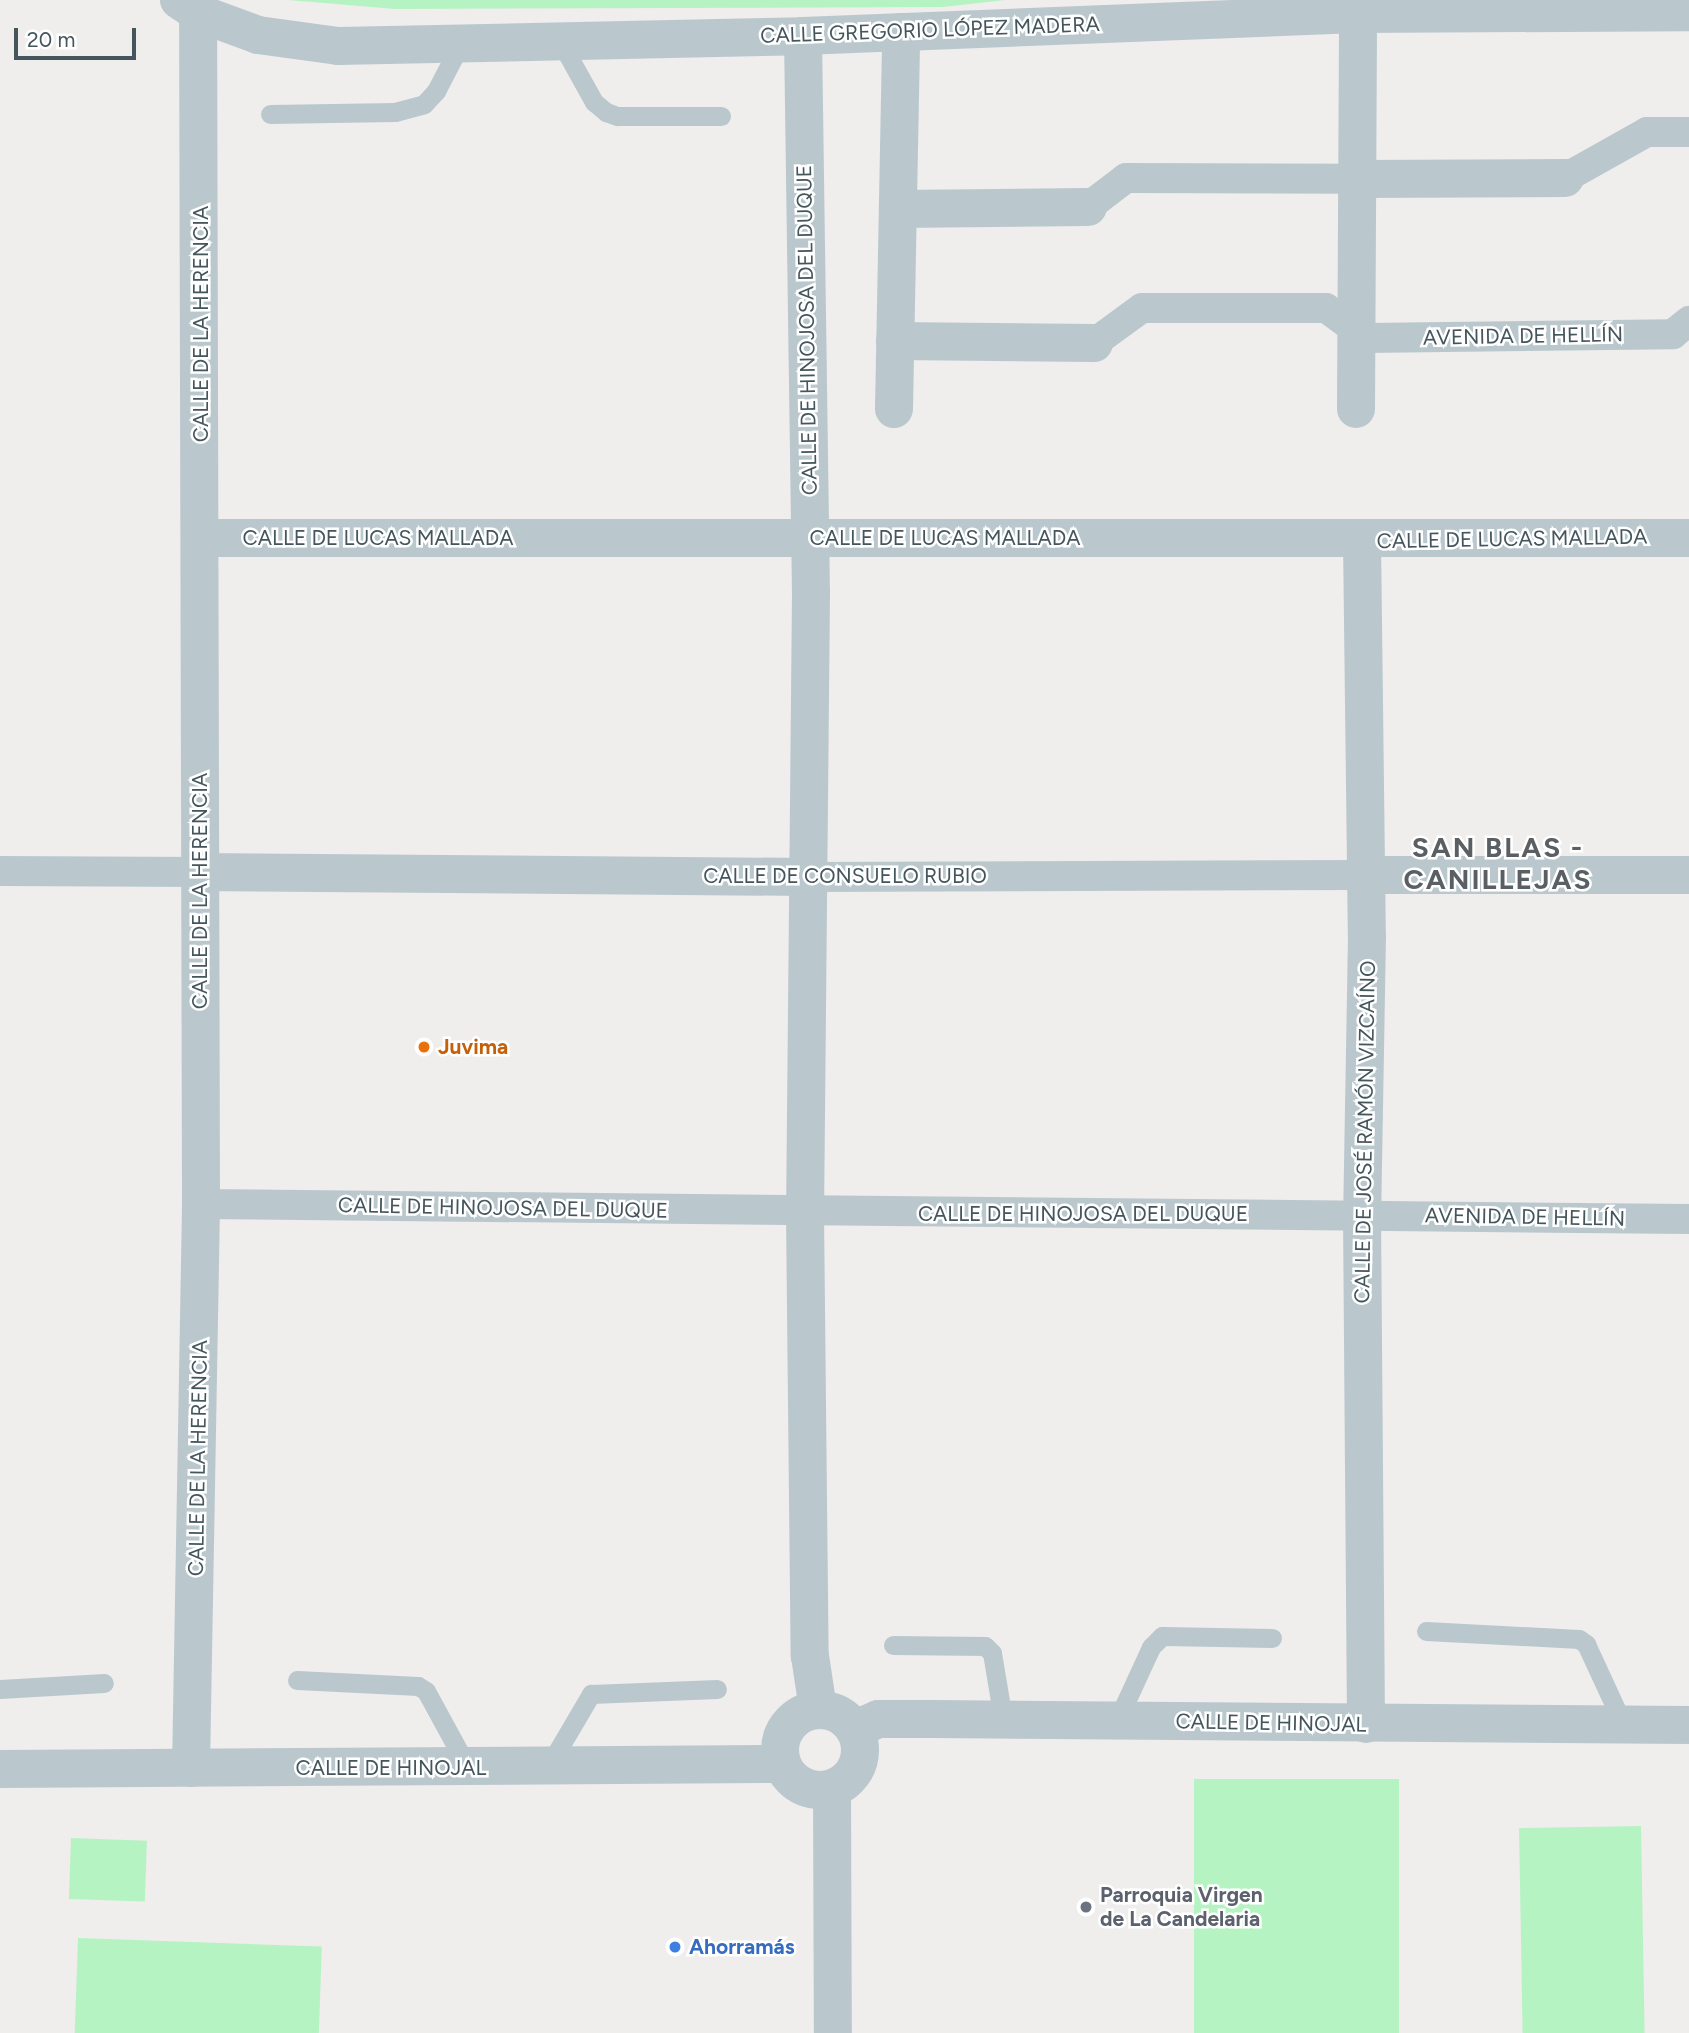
<!DOCTYPE html>
<meta charset="utf-8">
<style>
body{margin:0}
#map{position:relative;width:1689px;height:2033px;overflow:hidden;background:#f0eded;font-family:Figtree,sans-serif}
div>[style]{position:absolute}
[style*='--x']{left:calc(var(--x)*1px);top:calc(var(--y)*1px);width:calc(var(--w)*1px);rotate:calc(var(--a)*1deg)}
.green>*{inset:0;background:#b6f3c3;transform-origin:0 0}
.service>*{height:19px;margin:-9.5px;padding:0 9.5px;transform-origin:9.5px;border-radius:9.5px;background:#bac8ce}
.pedestrian>*{height:30px;margin:-15px;padding:0 15px;transform-origin:15px;border-radius:15px;background:#bac8ce}
.minor>*{height:38px;margin:-19px;padding:0 19px;transform-origin:19px;border-radius:19px;background:#bac8ce}
.minor>.ring{margin:-19px;padding:0;box-sizing:content-box;background:none;border:38px solid #bac8ce;border-radius:50%}
.dots>*{width:19px;height:19px;translate:-50% -50%;box-sizing:border-box;border:4px solid #fff;border-radius:50%}
span{translate:-50% -50%;white-space:nowrap;text-align:center;line-height:1.15;-webkit-text-stroke:5px #fff;paint-order:stroke}
.street-label{font-size:21px;color:#44555c}
.food-label{font-size:21px;color:#c56008;font-weight:700}
.left{translate:0 -50%;text-align:left}
.worship-label{font-size:21px;color:#5b616d;font-weight:700}
.shop-label{font-size:21px;color:#366cbe;font-weight:700}
.district-label{font-size:28px;color:#595f63;font-weight:700;letter-spacing:2px}
.scale{position:absolute;left:14px;top:28px;width:122px;height:32px;box-sizing:border-box;border:4px solid #44555c;border-top:0;padding-left:9px;font-size:21px;line-height:24px;white-space:nowrap;color:#44555c;-webkit-text-stroke:5px #fff;paint-order:stroke}
</style>
<div id="map">
<div class="green">
<div style="clip-path:polygon(288px 0,1005px 0,943px 7px,395px 9px)"></div>
<div style="left:1399px;top:1779px;width:254px;height:205px;rotate:90deg"></div>
<div style="left:1641px;top:1826px;width:207px;height:122px;rotate:89deg"></div>
<div style="left:71px;top:1838px;width:76px;height:61px;rotate:2deg"></div>
<div style="left:78px;top:1938px;width:244px;height:95px;rotate:2deg"></div>
</div>
<div class="service">
<div style="--x:560;--y:41;--w:70;--a:60.9"></div>
<div style="--x:594;--y:102;--w:16;--a:40"></div>
<div style="--x:606;--y:112;--w:12;--a:20"></div>
<div style="--x:617;--y:116;--w:104;--a:0"></div>
<div style="--x:270;--y:114;--w:125;--a:-0.9"></div>
<div style="--x:395;--y:112;--w:30;--a:-15"></div>
<div style="--x:424;--y:104;--w:18;--a:-47"></div>
<div style="--x:436;--y:91;--w:54;--a:-62.5"></div>
<div style="--x:1426;--y:1631;--w:153;--a:3"></div>
<div style="--x:1579;--y:1639;--w:9;--a:36"></div>
<div style="--x:1586;--y:1644;--w:88;--a:65.2"></div>
<div style="--x:893;--y:1645;--w:92;--a:0.6"></div>
<div style="--x:985;--y:1646;--w:10;--a:45"></div>
<div style="--x:992;--y:1653;--w:67;--a:80.5"></div>
<div style="--x:297;--y:1680;--w:121;--a:2.8"></div>
<div style="--x:418;--y:1686;--w:9;--a:32"></div>
<div style="--x:426;--y:1691;--w:88;--a:61.4"></div>
<div style="--x:0;--y:1689;--w:104;--a:-3.3"></div>
<div style="--x:1117;--y:1721;--w:81;--a:-65.3"></div>
<div style="--x:1151;--y:1647;--w:16;--a:-45"></div>
<div style="--x:1162;--y:1636;--w:110;--a:1"></div>
<div style="--x:548;--y:1767;--w:85;--a:-59.5"></div>
<div style="--x:591;--y:1694;--w:126;--a:-2.3"></div>
</div>
<div class="pedestrian">
<div style="--x:1565;--y:178;--w:94;--a:-29.3"></div>
<div style="--x:1647;--y:132;--w:42;--a:0"></div>
<div style="--x:1088;--y:207;--w:48;--a:-37.3"></div>
<div style="--x:1126;--y:178;--w:233;--a:0.2"></div>
<div style="--x:1094;--y:343;--w:59;--a:-36.1"></div>
<div style="--x:1142;--y:308;--w:184;--a:0"></div>
<div style="--x:1326;--y:308;--w:51;--a:36.2"></div>
<div style="--x:1367;--y:338;--w:306;--a:-0.7"></div>
<div style="--x:1673;--y:334;--w:21;--a:-39"></div>
<div style="--x:0;--y:871;--w:200;--a:0.3"></div>
<div style="--x:808;--y:877;--w:558;--a:-0.21"></div>
<div style="--x:201;--y:1204;--w:1488;--a:0.58"></div>
</div>
<div class="minor">
<div style="--x:179;--y:0;--w:23;--a:34"></div>
<div style="--x:198;--y:13;--w:64;--a:20.1"></div>
<div style="--x:258;--y:35;--w:81;--a:7.8"></div>
<div style="--x:338;--y:46;--w:465;--a:-1.2"></div>
<div style="--x:803;--y:36;--w:555;--a:-2.27"></div>
<div style="--x:1358;--y:14;--w:331;--a:-0.3"></div>
<div style="--x:803;--y:36;--w:557;--a:89.18"></div>
<div style="--x:811;--y:593;--w:620;--a:90.55"></div>
<div style="--x:805;--y:1213;--w:443;--a:89.4"></div>
<div style="--x:810;--y:1656;--w:54;--a:81.4"></div>
<div style="--x:1359;--y:179;--w:206;--a:-0.3"></div>
<div style="--x:898;--y:209;--w:190;--a:-0.6"></div>
<div style="--x:895;--y:341;--w:199;--a:0.6"></div>
<div style="--x:894;--y:409;--w:377;--a:-88.9"></div>
<div style="--x:1356;--y:409;--w:395;--a:-89.7"></div>
<div style="--x:201;--y:538;--w:1488;--a:0"></div>
<div style="--x:1362;--y:540;--w:396;--a:89.3"></div>
<div style="--x:1367;--y:936;--w:278;--a:91"></div>
<div style="--x:1362;--y:1214;--w:510;--a:89.55"></div>
<div style="--x:200;--y:872;--w:608;--a:0.47"></div>
<div style="--x:1366;--y:875;--w:323;--a:0"></div>
<div class="ring" style="left:780px;top:1710px;width:42px;height:42px"></div>
<div style="--x:855;--y:1729;--w:25;--a:-23"></div>
<div style="--x:878;--y:1719;--w:55;--a:0"></div>
<div style="--x:933;--y:1719;--w:756;--a:0.45"></div>
<div style="--x:191;--y:1768;--w:564;--a:-88.98"></div>
<div style="--x:201;--y:1204;--w:1191;--a:-90.14"></div>
<div style="--x:0;--y:1769;--w:782;--a:-0.37"></div>
<div style="--x:832;--y:1789;--w:244;--a:89.8"></div>
</div>
<div class="dots">
<div style="left:424px;top:1047px;background:#e8710a"></div>
<div style="left:1086px;top:1907px;background:#6b7280"></div>
<div style="left:675px;top:1947px;background:#3f7fe0"></div>
</div>
<div class="street-label">
<span style="left:930px;top:30px;rotate:-2deg">CALLE GREGORIO LÓPEZ MADERA</span>
<span style="left:201px;top:324px;rotate:-90deg">CALLE DE LA HERENCIA</span>
<span style="left:807px;top:330px;rotate:-91deg">CALLE DE HINOJOSA DEL DUQUE</span>
<span style="left:1523px;top:336px;rotate:-1deg">AVENIDA DE HELLÍN</span>
<span style="left:378px;top:538px">CALLE DE LUCAS MALLADA</span>
<span style="left:945px;top:538px">CALLE DE LUCAS MALLADA</span>
<span style="left:1512px;top:539px;rotate:-1deg">CALLE DE LUCAS MALLADA</span>
<span style="left:845px;top:876px">CALLE DE CONSUELO RUBIO</span>
<span style="left:200px;top:891px;rotate:-90deg">CALLE DE LA HERENCIA</span>
<span style="left:1365px;top:1132px;rotate:-89deg">CALLE DE JOSÉ RAMÓN VIZCAÍNO</span>
<span style="left:503px;top:1208px;rotate:1deg">CALLE DE HINOJOSA DEL DUQUE</span>
<span style="left:1083px;top:1214px">CALLE DE HINOJOSA DEL DUQUE</span>
<span style="left:1525px;top:1217px;rotate:1deg">AVENIDA DE HELLÍN</span>
<span style="left:198px;top:1458px;rotate:-89deg">CALLE DE LA HERENCIA</span>
<span style="left:1271px;top:1723px;rotate:1deg">CALLE DE HINOJAL</span>
<span style="left:391px;top:1768px">CALLE DE HINOJAL</span>
</div>
<div class="food-label">
<span class="left" style="left:438px;top:1047px">Juvima</span>
</div>
<div class="worship-label">
<span class="left" style="left:1100px;top:1907px">Parroquia Virgen<br>de La Candelaria</span>
</div>
<div class="shop-label">
<span class="left" style="left:689px;top:1947px">Ahorramás</span>
</div>
<div class="district-label">
<span style="left:1498px;top:863px">SAN BLAS -<br>CANILLEJAS</span>
</div>
<div class="scale">20 m</div>
</div>
